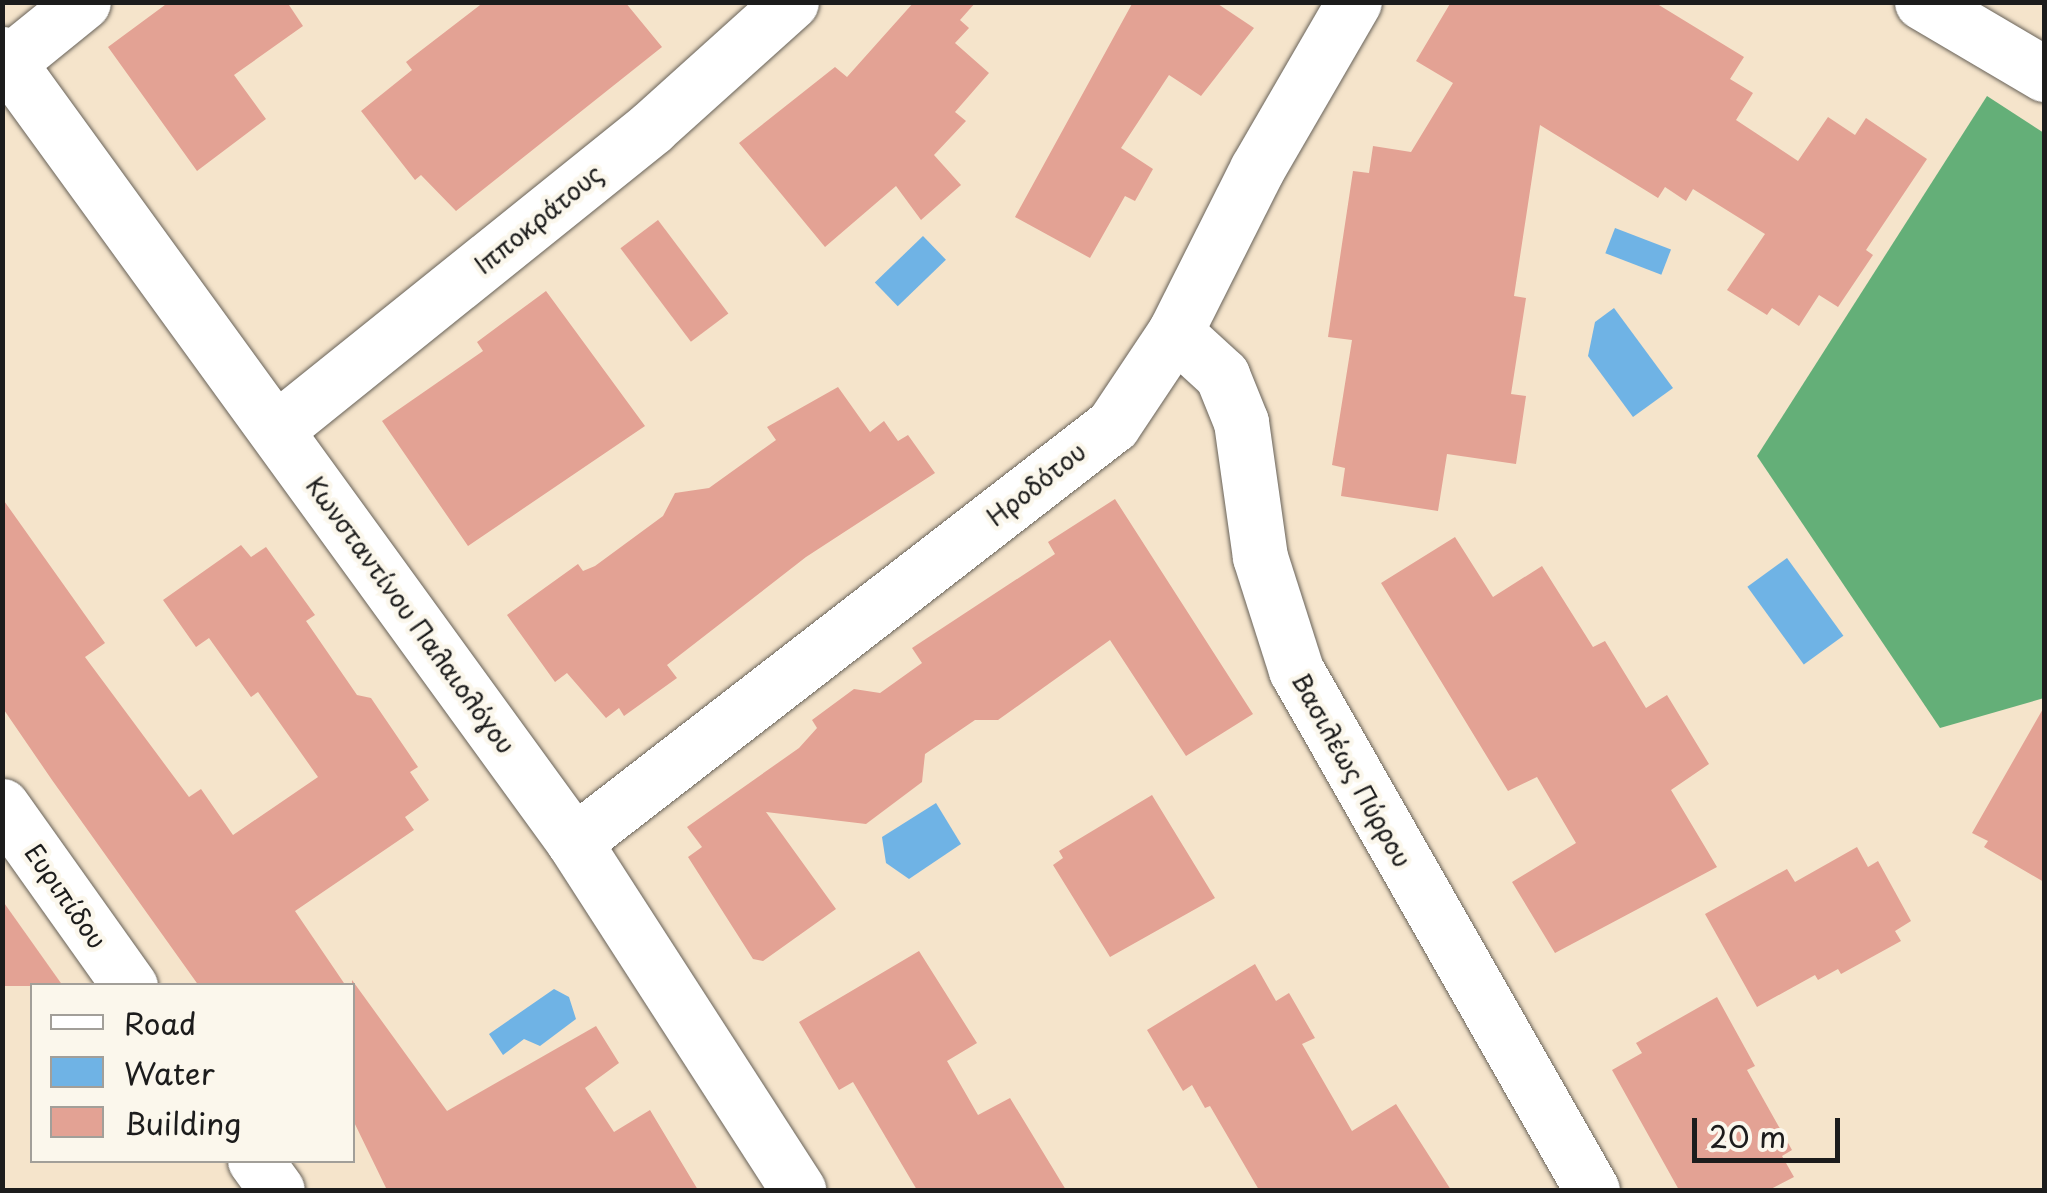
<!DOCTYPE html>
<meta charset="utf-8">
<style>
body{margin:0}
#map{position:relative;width:2047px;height:1193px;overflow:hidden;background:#f5e4cb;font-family:"Playpen Sans",sans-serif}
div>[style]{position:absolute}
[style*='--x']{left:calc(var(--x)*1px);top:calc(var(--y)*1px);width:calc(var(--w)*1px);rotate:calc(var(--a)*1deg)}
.forest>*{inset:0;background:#64af78}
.water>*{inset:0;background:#6fb3e5;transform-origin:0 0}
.building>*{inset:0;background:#e3a294;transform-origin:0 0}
.roads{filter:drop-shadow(0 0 2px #686259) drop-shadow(0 0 2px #686259)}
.minor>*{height:55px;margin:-27.5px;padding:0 27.5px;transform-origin:27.5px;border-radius:27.5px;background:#fff}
span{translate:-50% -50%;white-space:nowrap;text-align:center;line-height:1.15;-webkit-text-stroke:9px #fbf7ec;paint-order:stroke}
.street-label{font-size:25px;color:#1c1c1c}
.frame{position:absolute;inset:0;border:5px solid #1c1c1c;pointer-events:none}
.legend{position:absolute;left:30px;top:983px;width:325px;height:180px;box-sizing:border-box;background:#fbf7ec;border:2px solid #a29f99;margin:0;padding:12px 18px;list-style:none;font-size:30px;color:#1c1c1c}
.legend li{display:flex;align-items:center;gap:20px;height:50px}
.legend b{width:50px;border:2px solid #a29f99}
.scale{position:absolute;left:1692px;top:1118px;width:148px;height:45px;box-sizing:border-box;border:5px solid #1c1c1c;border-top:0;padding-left:12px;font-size:30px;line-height:35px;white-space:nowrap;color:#1c1c1c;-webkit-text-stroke:8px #fbf7ec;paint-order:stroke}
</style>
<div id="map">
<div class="forest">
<div style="clip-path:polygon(1987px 96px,2044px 133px,2044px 698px,1940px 728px,1757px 456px)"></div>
</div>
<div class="water">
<div style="left:1615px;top:228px;width:60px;height:27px;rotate:21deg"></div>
<div style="left:923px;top:236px;width:33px;height:67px;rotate:46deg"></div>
<div style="clip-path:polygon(1614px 308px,1673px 388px,1633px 417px,1588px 356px,1595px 322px)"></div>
<div style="left:1787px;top:558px;width:96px;height:49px;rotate:54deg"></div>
<div style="clip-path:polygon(936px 803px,961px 844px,909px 879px,886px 863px,882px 837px)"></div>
<div style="clip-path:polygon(554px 989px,569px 997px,576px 1019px,540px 1046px,524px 1039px,503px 1055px,489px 1034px)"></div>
</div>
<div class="building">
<div style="clip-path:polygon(169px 2px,287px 2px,303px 26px,234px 75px,266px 119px,197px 171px,108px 47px)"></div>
<div style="clip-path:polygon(484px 2px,625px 2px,662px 47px,456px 211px,421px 175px,415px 180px,361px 111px,412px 70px,406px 62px)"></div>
<div style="clip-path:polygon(914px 2px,976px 2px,960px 20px,969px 28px,955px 43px,989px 73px,955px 112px,966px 121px,934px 155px,961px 185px,921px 220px,896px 186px,825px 247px,739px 143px,835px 67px,847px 77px)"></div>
<div style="clip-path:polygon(1133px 2px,1215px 2px,1254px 28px,1201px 96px,1169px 75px,1121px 148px,1153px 169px,1135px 201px,1125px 196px,1090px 258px,1015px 217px)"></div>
<div style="clip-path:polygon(1451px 2px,1654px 2px,1744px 57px,1730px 79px,1753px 93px,1736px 120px,1798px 161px,1828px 117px,1855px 135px,1866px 118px,1927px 159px,1866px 250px,1873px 255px,1838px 307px,1819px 295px,1799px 326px,1772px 308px,1767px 315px,1727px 290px,1765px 234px,1693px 189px,1686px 201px,1665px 187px,1658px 198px,1540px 125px,1514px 296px,1526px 298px,1511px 394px,1526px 396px,1516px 464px,1447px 454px,1438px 511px,1341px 496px,1345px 468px,1332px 465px,1352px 340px,1328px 337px,1353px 171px,1369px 173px,1373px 146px,1411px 152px,1453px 83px,1416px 61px)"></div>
<div style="left:658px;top:220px;width:117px;height:47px;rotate:53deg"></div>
<div style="clip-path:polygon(546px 291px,645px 426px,468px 546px,382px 421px,483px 351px,477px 342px)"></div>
<div style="clip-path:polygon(838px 387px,870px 432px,884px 421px,898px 441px,908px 435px,935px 473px,806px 557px,667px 665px,677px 678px,624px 716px,619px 708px,606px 718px,567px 673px,555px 682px,507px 615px,578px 564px,583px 571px,595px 566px,663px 516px,675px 493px,709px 488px,776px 440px,767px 427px)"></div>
<div style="clip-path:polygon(2px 498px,105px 643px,85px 657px,189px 797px,201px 789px,233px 835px,318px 777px,258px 692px,251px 697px,209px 638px,196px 647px,163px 600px,241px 545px,251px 557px,266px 547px,315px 615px,306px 621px,357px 695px,371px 698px,418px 767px,410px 772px,429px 800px,405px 817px,414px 830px,295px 911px,346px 986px,199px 986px,52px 780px,2px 707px)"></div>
<div style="clip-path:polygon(1115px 499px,1253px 714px,1186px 756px,1110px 640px,998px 720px,975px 720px,925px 754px,922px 782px,866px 824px,766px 812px,836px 909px,763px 961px,753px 959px,688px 857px,702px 847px,687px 827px,799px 748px,817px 728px,812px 720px,854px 689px,880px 693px,922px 663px,912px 648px,1055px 554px,1048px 542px)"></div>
<div style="clip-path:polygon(1455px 537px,1493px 597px,1542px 566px,1593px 647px,1605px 641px,1646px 708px,1667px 695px,1709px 764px,1671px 790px,1717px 867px,1555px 953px,1512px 882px,1576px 843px,1537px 777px,1508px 791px,1381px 583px)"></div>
<div style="clip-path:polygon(2044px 707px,2044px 882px,1984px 847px,1988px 841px,1972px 833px)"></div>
<div style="clip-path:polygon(1152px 795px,1215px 898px,1110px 957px,1053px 865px,1063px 858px,1059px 851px)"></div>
<div style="clip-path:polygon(1857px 847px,1868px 867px,1878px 861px,1911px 921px,1895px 931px,1901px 941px,1841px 974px,1838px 969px,1818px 980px,1815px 975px,1757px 1007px,1705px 914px,1787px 869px,1795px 882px)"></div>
<div style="clip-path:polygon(2px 900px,63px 986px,2px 986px)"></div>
<div style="clip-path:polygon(919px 951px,977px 1043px,947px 1061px,978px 1115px,1010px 1098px,1066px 1190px,917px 1190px,853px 1082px,839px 1090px,799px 1022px)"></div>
<div style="clip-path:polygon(1255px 964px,1276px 1001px,1289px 993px,1315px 1038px,1302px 1044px,1352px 1131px,1396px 1104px,1451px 1190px,1259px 1190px,1210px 1106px,1205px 1108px,1192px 1085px,1183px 1091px,1147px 1030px)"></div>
<div style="clip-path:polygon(352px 980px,447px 1111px,596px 1026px,619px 1063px,585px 1088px,614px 1132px,650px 1110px,698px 1190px,387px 1190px,352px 1118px)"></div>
<div style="clip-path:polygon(1717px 997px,1755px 1066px,1747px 1070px,1792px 1150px,1782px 1156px,1794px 1177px,1769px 1190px,1679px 1190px,1612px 1070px,1642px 1053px,1636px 1043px)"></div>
</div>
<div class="roads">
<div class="minor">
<div style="--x:1922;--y:2;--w:142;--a:30.5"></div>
<div style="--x:2;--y:54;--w:974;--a:54.02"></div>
<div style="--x:574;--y:842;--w:414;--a:57.2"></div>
<div style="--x:9;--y:62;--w:95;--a:-39"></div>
<div style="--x:1175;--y:332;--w:64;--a:42.5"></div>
<div style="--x:1222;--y:375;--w:51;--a:68"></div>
<div style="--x:1241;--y:422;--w:136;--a:82"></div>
<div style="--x:1260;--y:557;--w:119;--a:72.3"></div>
<div style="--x:1296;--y:670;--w:598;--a:60.35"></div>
<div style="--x:278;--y:428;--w:480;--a:-38.8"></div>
<div style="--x:652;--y:127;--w:187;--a:-42"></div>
<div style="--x:2;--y:806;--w:221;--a:54.6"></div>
<div style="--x:574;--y:842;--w:681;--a:-37.73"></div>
<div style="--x:1113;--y:425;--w:112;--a:-56.3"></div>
<div style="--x:1175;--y:332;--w:182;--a:-63.3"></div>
<div style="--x:1257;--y:169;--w:193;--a:-59.9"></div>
<div style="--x:255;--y:1160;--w:37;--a:54"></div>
</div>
</div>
<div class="street-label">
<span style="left:538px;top:219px;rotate:-39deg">Ιπποκράτους</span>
<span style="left:1036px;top:484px;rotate:-38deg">Ηροδότου</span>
<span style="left:411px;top:615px;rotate:54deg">Κωνσταντίνου Παλαιολόγου</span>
<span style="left:1352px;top:770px;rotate:61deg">Βασιλέως Πύρρου</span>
<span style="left:66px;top:896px;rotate:55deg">Ευριπίδου</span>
</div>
<div class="frame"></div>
<ul class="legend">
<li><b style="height:12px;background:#fff"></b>Road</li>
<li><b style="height:28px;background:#6fb3e5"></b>Water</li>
<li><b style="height:28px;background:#e3a294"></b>Building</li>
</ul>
<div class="scale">20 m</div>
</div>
